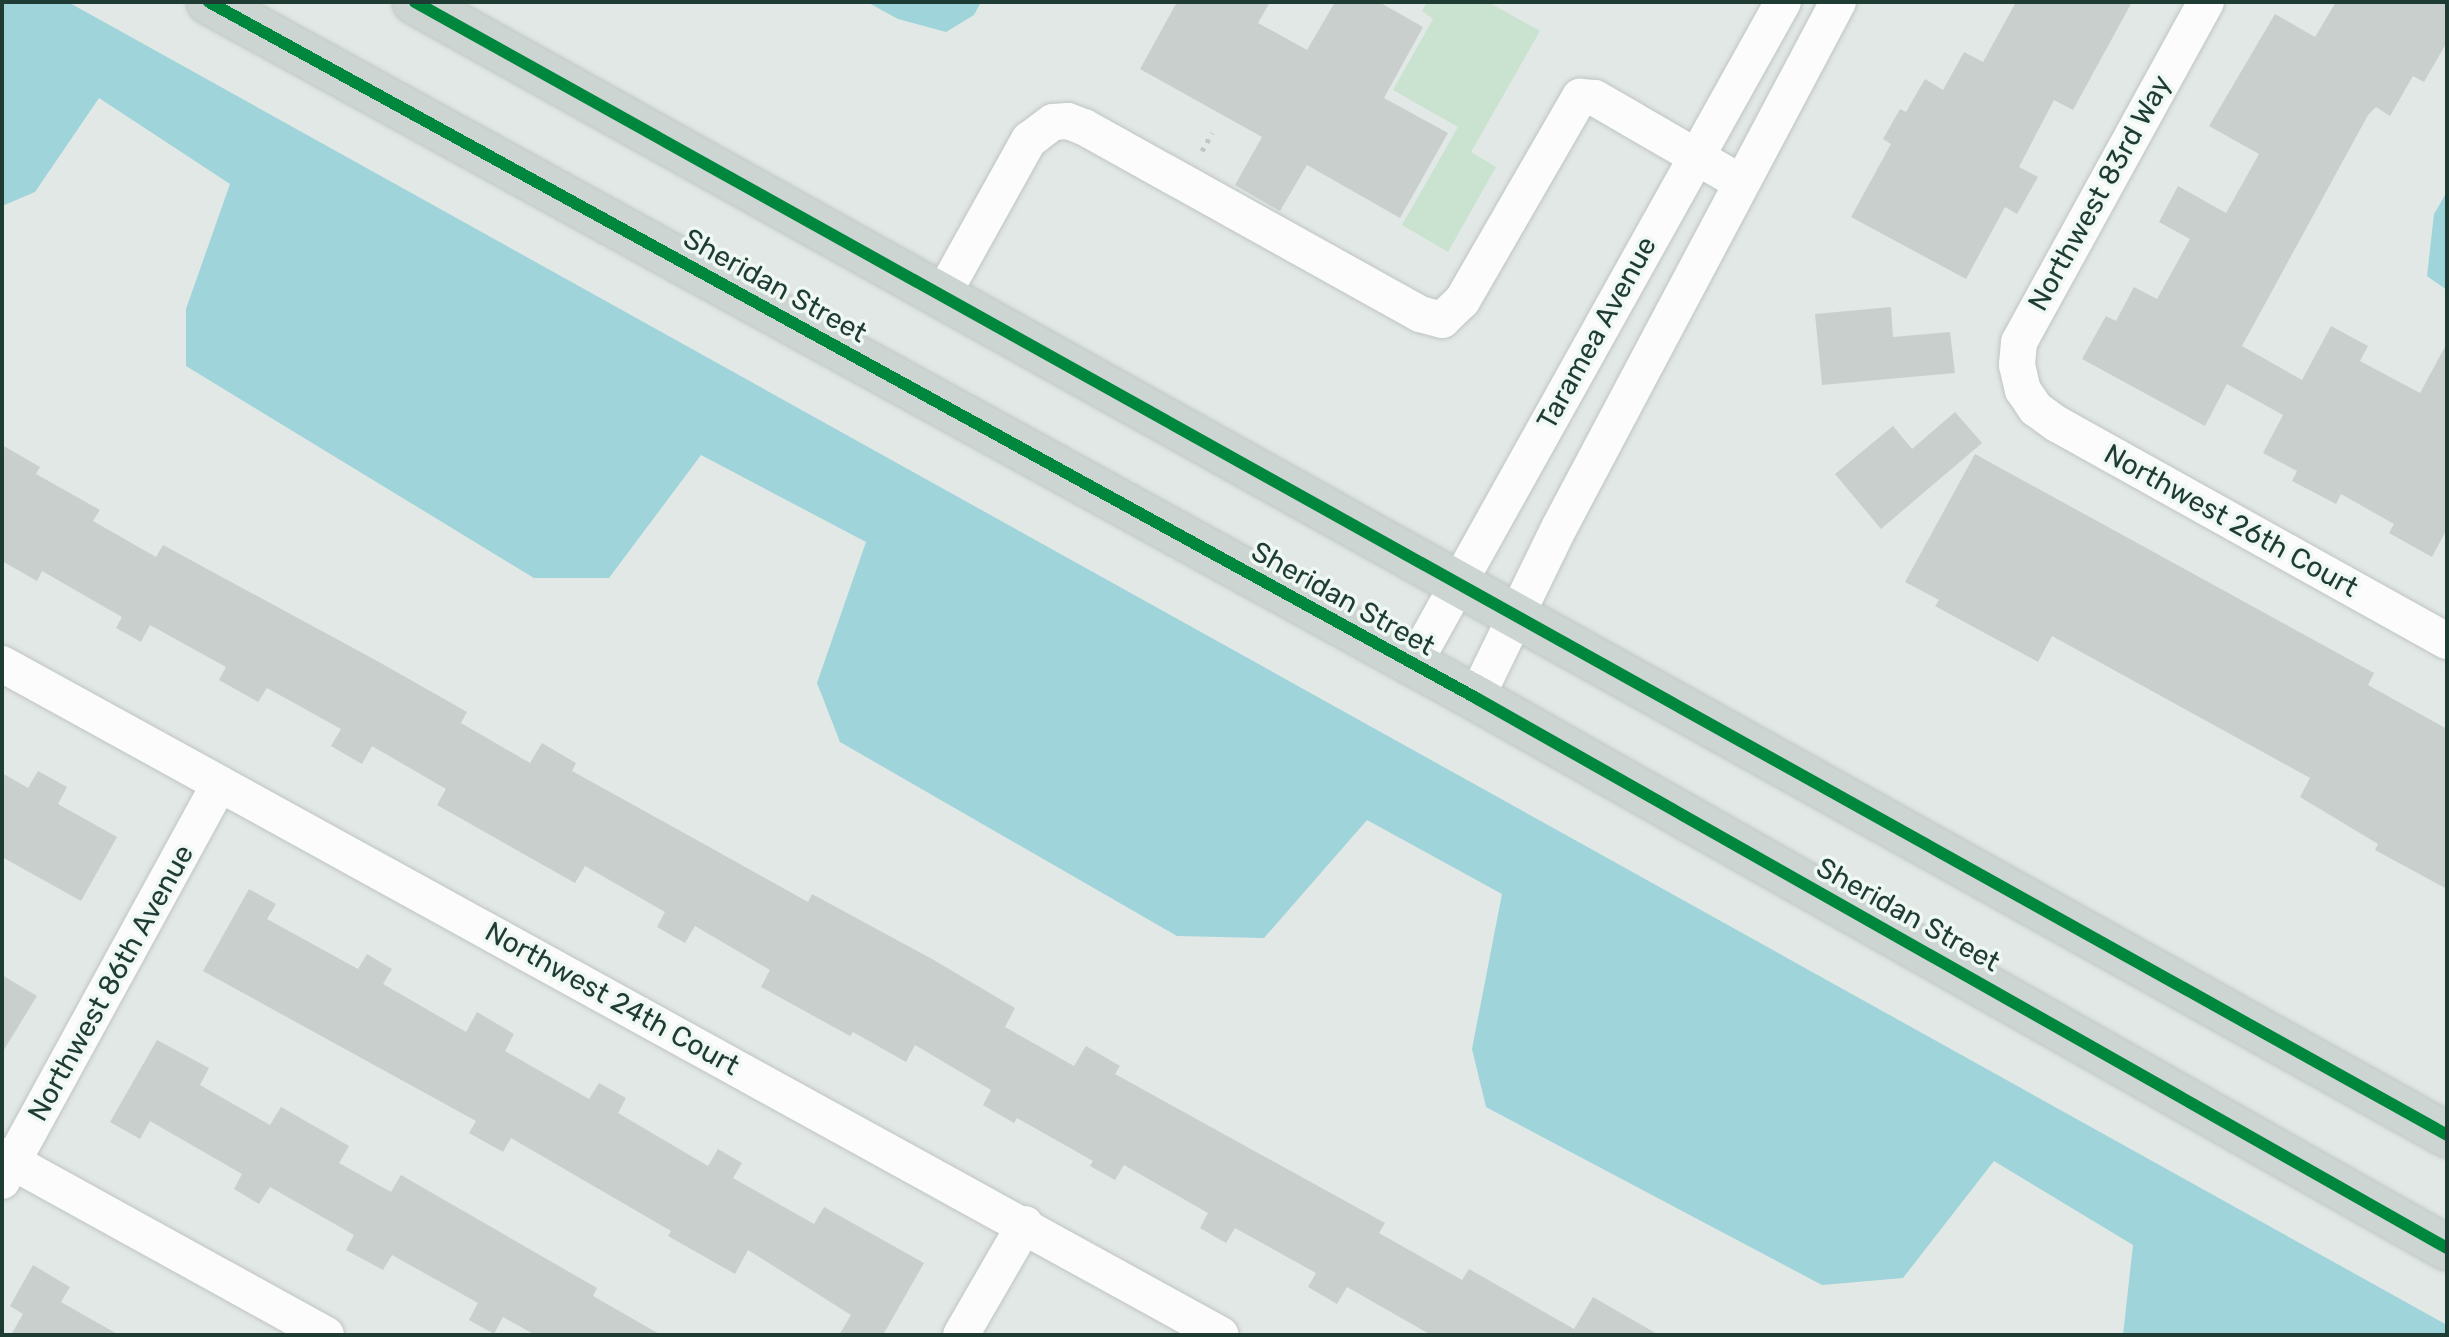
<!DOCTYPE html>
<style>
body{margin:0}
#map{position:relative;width:2449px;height:1337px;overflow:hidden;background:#e2e8e5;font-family:Rubik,sans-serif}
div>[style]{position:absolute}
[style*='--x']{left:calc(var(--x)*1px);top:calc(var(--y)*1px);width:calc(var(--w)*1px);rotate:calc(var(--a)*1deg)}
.green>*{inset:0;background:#c9e3d0}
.water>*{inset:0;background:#9ed4da}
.building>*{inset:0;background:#c9cfcc}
.path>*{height:5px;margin-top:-2.5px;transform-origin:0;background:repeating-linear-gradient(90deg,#bfc8c5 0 4px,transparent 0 10px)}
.roads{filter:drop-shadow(0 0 2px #bfc5c2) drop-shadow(0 0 2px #bfc5c2)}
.minor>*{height:36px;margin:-18px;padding:0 18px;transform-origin:18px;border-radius:18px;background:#fbfcfb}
.major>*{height:44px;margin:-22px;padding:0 22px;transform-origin:22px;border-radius:22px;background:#ccd5d2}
.cycleway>*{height:12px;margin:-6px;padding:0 6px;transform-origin:6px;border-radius:6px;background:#00873e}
span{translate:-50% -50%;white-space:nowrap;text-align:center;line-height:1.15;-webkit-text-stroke:7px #eff8f3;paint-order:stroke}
.street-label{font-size:28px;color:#1e3c33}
.frame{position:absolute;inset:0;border:4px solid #1e3c33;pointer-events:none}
</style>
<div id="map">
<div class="green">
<div style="clip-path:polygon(1427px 2px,1488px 2px,1540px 31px,1471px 152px,1496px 167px,1448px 252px,1402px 225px,1458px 127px,1393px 90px,1433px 19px,1422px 11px)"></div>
</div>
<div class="water">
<div style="clip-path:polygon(2px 2px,68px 2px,2447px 1325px,2447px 1335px,2123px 1335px,2133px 1245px,1994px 1161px,1903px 1278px,1822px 1285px,1486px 1107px,1472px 1049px,1502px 894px,1367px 820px,1264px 938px,1177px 936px,840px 742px,817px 683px,866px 542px,701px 455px,609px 578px,534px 578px,186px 366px,186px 309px,230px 184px,99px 98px,35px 192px,2px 206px)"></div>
<div style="clip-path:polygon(867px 2px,981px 2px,974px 15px,946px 32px,898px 19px)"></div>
<div style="clip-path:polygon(2447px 192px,2447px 290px,2427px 276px,2434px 214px)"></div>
</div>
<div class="building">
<div style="clip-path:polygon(1177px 2px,1270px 2px,1258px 23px,1307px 50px,1335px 2px,1379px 2px,1423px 27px,1384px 98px,1448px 133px,1400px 218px,1307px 165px,1280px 211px,1235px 185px,1262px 137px,1140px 69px)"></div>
<div style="clip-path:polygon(2016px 2px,2132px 2px,2073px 110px,2054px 100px,2019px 167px,2038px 177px,2017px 214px,2005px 207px,1966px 279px,1851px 217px,1891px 144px,1883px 139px,1900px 109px,1906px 112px,1925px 79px,1943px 90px,1964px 52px,1983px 62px)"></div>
<div style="clip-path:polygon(2336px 2px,2447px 2px,2447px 42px,2424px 82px,2413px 76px,2390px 116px,2376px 107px,2368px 115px,2242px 346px,2302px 380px,2331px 326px,2368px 346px,2360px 361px,2420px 393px,2447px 343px,2447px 529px,2432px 557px,2389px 533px,2394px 524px,2341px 494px,2336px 504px,2292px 481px,2297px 471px,2263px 453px,2283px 415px,2227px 384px,2205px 426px,2082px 359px,2106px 316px,2116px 321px,2134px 287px,2157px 299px,2190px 239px,2159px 222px,2178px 186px,2226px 213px,2259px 154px,2209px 126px,2275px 14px,2315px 37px)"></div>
<div style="clip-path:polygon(1891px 307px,1893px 337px,1950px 332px,1955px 373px,1822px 385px,1815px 314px)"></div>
<div style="clip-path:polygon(1955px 412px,1982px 443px,1881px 529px,1835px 474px,1893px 426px,1912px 449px)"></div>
<div style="clip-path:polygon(2px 445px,40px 467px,36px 474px,100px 510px,93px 521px,156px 557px,163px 545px,379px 662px,467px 712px,461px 723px,530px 763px,542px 743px,576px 763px,572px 771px,704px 844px,808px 902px,812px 894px,932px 959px,1015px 1008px,1005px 1027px,1074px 1066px,1086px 1046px,1120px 1066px,1115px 1074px,1385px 1223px,1379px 1233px,1462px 1280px,1469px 1269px,1574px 1329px,1593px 1297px,1659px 1335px,1431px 1335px,1347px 1287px,1337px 1304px,1308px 1287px,1316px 1273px,1235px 1228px,1226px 1243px,1200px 1228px,1208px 1213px,1124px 1165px,1115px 1180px,1090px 1166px,1093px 1161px,1017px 1118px,1014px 1123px,983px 1105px,991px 1090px,915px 1045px,906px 1062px,853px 1032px,850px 1036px,761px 987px,770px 970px,695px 926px,685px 943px,657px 927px,665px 912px,585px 866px,575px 883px,437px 805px,446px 789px,372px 746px,362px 764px,331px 746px,341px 729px,267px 688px,258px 702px,219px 680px,226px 667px,150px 625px,141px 642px,116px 628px,122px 617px,42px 571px,37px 581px,2px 561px)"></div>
<div style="clip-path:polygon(1975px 454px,2374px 673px,2368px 685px,2447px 729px,2447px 889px,2375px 850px,2378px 844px,2300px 797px,2310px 778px,2052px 636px,2038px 662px,1935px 606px,1939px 600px,1905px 582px)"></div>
<div style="clip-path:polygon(38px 771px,67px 787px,58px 804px,117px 837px,81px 901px,2px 857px,2px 773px,28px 788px)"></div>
<div style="clip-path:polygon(249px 889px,276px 904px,267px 919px,358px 969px,367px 954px,392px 969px,383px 984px,466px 1032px,477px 1012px,514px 1034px,505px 1051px,589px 1099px,599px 1083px,626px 1098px,618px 1113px,708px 1166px,718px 1149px,742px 1163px,733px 1178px,814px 1224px,824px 1207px,924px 1263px,883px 1335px,839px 1335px,851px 1315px,748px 1250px,735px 1274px,668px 1236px,671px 1231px,511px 1138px,503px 1152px,469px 1133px,476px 1121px,203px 971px)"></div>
<div style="clip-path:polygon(2px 975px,37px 996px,2px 1053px)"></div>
<div style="clip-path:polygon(157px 1040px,209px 1068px,200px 1085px,270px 1125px,281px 1107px,349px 1146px,339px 1163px,391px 1192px,401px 1175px,597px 1288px,593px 1296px,661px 1335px,535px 1335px,503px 1317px,494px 1334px,469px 1320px,478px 1303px,392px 1255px,383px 1270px,346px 1250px,354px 1235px,270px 1187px,259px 1204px,234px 1189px,242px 1174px,150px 1121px,140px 1139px,110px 1122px)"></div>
<div style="clip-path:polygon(33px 1265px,70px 1287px,61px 1302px,119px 1335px,11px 1335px,23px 1314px,10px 1306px)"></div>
</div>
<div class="path">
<div style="--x:1202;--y:151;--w:21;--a:-61"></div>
</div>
<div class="roads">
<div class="minor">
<div style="--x:2206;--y:2;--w:388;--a:118.8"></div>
<div style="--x:2019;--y:342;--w:23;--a:95"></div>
<div style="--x:2017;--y:365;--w:26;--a:77"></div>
<div style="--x:2023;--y:390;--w:23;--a:56"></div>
<div style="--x:2036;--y:409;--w:26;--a:36"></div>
<div style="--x:2057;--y:424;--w:446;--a:29.1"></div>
<div style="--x:942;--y:296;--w:179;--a:-60.9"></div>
<div style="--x:1029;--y:140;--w:30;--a:-37"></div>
<div style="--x:1053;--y:122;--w:15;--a:-4"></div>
<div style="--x:1068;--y:121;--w:17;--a:21"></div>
<div style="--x:1084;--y:127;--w:385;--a:29.1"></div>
<div style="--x:1420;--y:314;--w:23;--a:15"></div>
<div style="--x:1442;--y:320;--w:28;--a:-44"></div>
<div style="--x:1462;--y:301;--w:236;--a:-60"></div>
<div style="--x:1580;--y:97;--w:15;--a:4"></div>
<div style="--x:1595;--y:98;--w:168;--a:30.1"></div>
<div style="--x:2;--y:664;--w:1391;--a:28.83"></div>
<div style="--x:1413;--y:665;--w:759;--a:-60.84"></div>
<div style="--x:1476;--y:698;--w:191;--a:-64"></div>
<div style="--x:1560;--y:526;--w:593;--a:-62.05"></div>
<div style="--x:2;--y:1156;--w:370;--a:28.9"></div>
<div style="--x:2;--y:1181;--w:452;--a:-61.3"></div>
<div style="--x:961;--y:1335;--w:128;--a:-60"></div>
</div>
<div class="major">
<div style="--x:209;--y:2;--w:1446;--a:28.78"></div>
<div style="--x:1476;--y:698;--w:1116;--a:29.53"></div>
<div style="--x:415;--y:2;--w:2327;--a:29.14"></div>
</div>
</div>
<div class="cycleway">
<div style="--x:209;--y:2;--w:1446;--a:28.78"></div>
<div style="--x:1476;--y:698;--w:1116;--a:29.53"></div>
<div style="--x:415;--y:2;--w:2327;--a:29.14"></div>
</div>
<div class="street-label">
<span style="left:2100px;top:193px;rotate:-61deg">Northwest 83rd Way</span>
<span style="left:775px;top:286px;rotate:29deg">Sheridan Street</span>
<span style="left:1597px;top:333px;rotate:-61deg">Taramea Avenue</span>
<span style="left:2231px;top:521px;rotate:29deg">Northwest 26th Court</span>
<span style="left:1343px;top:599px;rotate:29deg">Sheridan Street</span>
<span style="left:1908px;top:915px;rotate:29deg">Sheridan Street</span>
<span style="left:111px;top:983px;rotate:-61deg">Northwest 86th Avenue</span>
<span style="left:612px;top:999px;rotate:29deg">Northwest 24th Court</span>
</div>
<div class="frame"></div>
</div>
